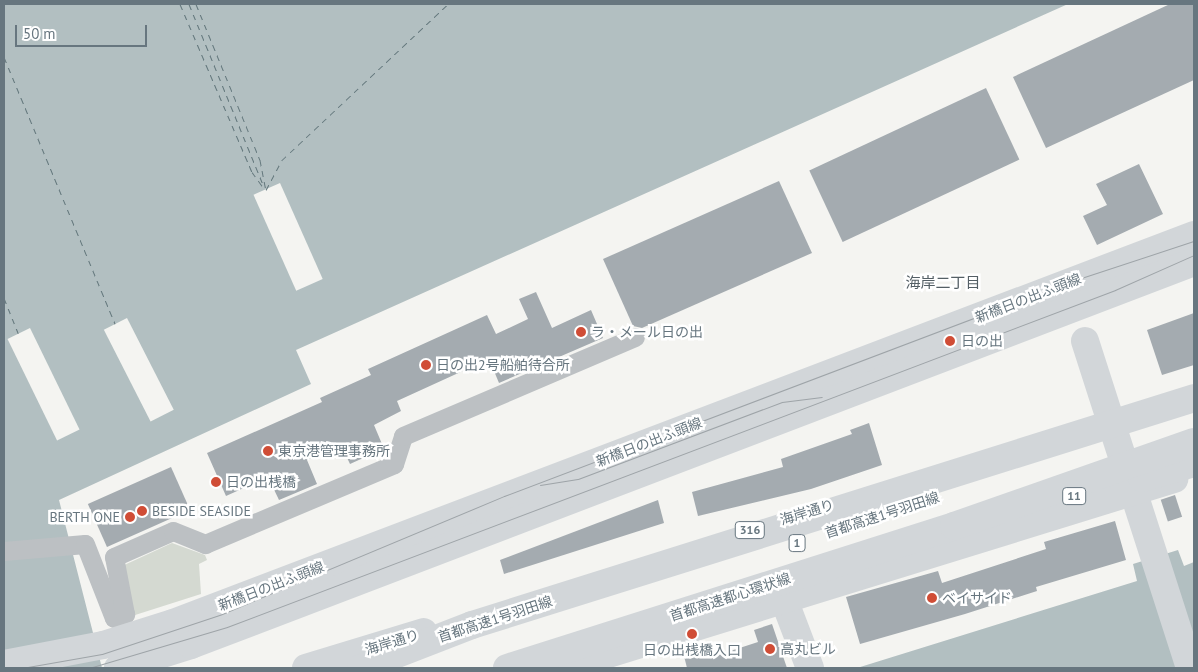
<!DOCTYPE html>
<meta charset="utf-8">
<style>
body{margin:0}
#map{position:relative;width:1198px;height:672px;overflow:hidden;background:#f4f4f1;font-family:"PT Sans","Noto Sans JP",sans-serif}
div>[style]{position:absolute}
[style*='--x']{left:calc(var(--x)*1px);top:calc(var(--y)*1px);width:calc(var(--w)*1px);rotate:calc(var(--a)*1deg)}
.green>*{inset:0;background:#d4d9d1}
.water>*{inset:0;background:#b2bfc1}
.pier>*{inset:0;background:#f4f4f1;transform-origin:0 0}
.ferry>*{height:1px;margin-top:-0.5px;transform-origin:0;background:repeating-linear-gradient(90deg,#63777c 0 6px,transparent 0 11px)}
.building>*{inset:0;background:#a4abb0;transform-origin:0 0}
.street>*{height:19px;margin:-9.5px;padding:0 9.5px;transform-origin:9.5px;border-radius:9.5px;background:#bcc0c3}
.secondary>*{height:28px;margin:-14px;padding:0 14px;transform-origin:14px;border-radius:14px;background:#d2d6d9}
.primary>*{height:28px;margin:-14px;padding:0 14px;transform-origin:14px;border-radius:14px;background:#d2d6d9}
.highway>*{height:28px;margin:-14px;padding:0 14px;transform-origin:14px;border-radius:14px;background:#d2d6d9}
.tram>*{height:1px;margin:-0.5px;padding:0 0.5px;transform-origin:0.5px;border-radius:0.5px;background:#9ea4a8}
.dots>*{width:14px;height:14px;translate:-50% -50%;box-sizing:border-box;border:2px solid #fff;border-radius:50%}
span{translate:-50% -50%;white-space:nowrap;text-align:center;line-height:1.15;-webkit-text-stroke:5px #fff;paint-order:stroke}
.shield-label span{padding:1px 4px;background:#fff;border:1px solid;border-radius:4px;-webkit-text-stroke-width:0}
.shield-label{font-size:12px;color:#67767f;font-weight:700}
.street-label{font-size:14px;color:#67767f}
.poi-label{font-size:14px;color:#67767f}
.left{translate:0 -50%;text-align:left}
.right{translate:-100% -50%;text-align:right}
.neighbourhood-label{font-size:15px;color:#545f65}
.frame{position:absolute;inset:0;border:5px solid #67767f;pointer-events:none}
.scale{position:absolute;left:15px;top:25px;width:132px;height:22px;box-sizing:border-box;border:2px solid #67767f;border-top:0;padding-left:6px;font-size:15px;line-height:18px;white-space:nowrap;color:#67767f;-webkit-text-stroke:4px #fff;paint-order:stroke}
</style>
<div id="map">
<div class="green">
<div style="clip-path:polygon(172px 543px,205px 555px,207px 560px,199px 564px,201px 594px,132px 616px,120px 567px)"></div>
</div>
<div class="water">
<div style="clip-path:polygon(4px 4px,1068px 4px,296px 350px,311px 384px,59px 500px,102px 668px,4px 668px)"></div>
<div style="clip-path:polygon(1178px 550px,1184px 566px,1194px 562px,1194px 668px,857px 668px,1137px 581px,1133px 564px)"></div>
</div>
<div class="pier">
<div style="left:280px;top:183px;width:105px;height:29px;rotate:66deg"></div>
<div style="left:127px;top:318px;width:103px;height:26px;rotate:63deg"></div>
<div style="left:30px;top:328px;width:113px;height:25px;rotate:64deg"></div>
</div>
<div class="ferry">
<div style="--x:180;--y:4;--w:183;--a:66.8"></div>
<div style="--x:252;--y:172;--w:22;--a:54"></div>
<div style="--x:189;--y:4;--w:198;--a:67.7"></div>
<div style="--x:196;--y:4;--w:169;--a:67.7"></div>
<div style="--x:260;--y:160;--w:31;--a:79"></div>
<div style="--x:4;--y:57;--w:289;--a:67.4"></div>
<div style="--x:266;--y:190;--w:34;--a:-62"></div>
<div style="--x:282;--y:160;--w:228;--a:-43.2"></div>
<div style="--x:4;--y:298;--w:38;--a:68"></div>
</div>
<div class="building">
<div style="clip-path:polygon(1170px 4px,1194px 4px,1194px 80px,1046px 148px,1013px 77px)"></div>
<div style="left:986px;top:88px;width:79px;height:195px;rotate:65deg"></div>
<div style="clip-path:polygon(1139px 164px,1163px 214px,1097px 245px,1083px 216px,1107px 205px,1096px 184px)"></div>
<div style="clip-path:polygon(779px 181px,812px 253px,642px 328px,633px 326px,603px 259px)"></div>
<div style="clip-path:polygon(536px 292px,552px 328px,591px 310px,603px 338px,499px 383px,489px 359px,397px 401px,401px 411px,374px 425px,382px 444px,370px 449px,372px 454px,350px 464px,341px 445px,307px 460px,317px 484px,279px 500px,268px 477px,226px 496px,207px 453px,322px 402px,320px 398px,371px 375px,368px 369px,487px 315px,496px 334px,528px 319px,519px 299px)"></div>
<div style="clip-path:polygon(1194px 313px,1194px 365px,1162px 375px,1147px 330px)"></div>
<div style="clip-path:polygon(869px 423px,882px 465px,811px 489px,698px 516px,692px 492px,783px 467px,781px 459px,852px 434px,850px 430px)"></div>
<div style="left:171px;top:467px;width:47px;height:91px;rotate:66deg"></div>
<div style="left:1175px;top:495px;width:23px;height:15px;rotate:72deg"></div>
<div style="clip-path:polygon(658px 500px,664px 523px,504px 574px,500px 560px)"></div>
<div style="clip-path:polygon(1115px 521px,1126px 560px,1036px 587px,1037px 591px,965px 614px,860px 644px,846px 597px,938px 571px,942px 583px,1046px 549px,1044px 542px)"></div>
<div style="clip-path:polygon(772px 624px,787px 668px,687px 668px,683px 652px,711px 643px,715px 656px,758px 642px,754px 630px)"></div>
</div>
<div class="street">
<div style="--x:4;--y:551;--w:81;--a:-4.9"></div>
<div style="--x:85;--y:544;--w:79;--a:68.6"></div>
<div style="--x:114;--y:618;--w:12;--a:-20"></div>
<div style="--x:125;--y:614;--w:58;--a:-100.9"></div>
<div style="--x:114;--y:557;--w:64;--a:-23.8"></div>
<div style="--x:173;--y:531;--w:35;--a:22"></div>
<div style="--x:205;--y:544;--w:205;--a:-22.9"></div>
<div style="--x:394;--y:464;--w:29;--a:-72"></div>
<div style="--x:403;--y:436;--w:252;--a:-23.1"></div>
</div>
<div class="secondary">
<div style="--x:1085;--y:341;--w:343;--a:72.2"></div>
<div style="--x:783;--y:597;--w:76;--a:69.2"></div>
<div style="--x:4;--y:664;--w:101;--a:-10.9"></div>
<div style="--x:103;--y:645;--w:73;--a:-17.4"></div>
<div style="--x:173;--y:623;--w:1092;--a:-20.81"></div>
<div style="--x:118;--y:668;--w:77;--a:-17.5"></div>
<div style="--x:191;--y:645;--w:1074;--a:-20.9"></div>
</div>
<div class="primary">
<div style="--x:306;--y:668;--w:123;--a:-17"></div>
<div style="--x:563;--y:668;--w:640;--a:-17.19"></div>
</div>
<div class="highway">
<div style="--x:1142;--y:478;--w:54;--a:-16.1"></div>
<div style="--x:361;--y:668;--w:119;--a:-21.2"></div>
<div style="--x:472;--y:625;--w:757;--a:-17.45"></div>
<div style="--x:507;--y:668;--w:469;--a:-17.6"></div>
<div style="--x:954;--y:526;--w:254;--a:-19.3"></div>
</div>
<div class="tram">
<div style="--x:540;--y:485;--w:38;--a:-9"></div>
<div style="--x:578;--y:479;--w:218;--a:-20.7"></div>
<div style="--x:782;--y:402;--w:40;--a:-7.1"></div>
<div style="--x:22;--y:668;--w:81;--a:-9.9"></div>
<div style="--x:102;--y:654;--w:126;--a:-18.4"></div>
<div style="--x:222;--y:614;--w:306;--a:-22.7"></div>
<div style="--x:504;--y:496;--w:601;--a:-20.76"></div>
<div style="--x:1066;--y:283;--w:135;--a:-18.2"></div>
<div style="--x:89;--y:668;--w:144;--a:-16.5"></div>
<div style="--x:227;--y:627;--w:950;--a:-20.78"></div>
<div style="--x:1115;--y:290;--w:86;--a:-23.9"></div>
</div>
<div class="dots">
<div style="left:581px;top:332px;background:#d04d36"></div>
<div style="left:950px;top:341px;background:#d04d36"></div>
<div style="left:426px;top:365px;background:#d04d36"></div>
<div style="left:268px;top:451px;background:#d04d36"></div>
<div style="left:216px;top:482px;background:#d04d36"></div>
<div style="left:142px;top:511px;background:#d04d36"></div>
<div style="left:130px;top:517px;background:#d04d36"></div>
<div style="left:932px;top:598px;background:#d04d36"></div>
<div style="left:692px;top:634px;background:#d04d36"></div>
<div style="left:770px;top:649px;background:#d04d36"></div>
</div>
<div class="shield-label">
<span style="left:1074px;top:496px">11</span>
<span style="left:750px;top:530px">316</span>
<span style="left:797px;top:543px">1</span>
</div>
<div class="street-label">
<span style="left:1028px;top:298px;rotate:-21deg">新橋日の出ふ頭線</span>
<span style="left:649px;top:442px;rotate:-21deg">新橋日の出ふ頭線</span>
<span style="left:807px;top:512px;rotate:-17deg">海岸通り</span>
<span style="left:882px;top:515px;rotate:-18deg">首都高速1号羽田線</span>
<span style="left:271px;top:586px;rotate:-21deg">新橋日の出ふ頭線</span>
<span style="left:730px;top:597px;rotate:-18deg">首都高速都心環状線</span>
<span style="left:495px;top:619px;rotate:-18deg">首都高速1号羽田線</span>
<span style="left:392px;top:642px;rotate:-17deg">海岸通り</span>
</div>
<div class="poi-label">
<span class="left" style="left:591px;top:332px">ラ・メール日の出</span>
<span class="left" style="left:961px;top:341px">日の出</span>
<span class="left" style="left:436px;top:365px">日の出2号船舶待合所</span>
<span class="left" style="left:278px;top:451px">東京港管理事務所</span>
<span class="left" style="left:226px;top:482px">日の出桟橋</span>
<span class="left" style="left:152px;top:511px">BESIDE SEASIDE</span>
<span class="right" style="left:120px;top:517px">BERTH ONE</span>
<span class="left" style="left:942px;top:598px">ベイサイド</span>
<span class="left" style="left:780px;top:649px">高丸ビル</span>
<span style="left:692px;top:650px">日の出桟橋入口</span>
</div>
<div class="neighbourhood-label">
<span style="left:943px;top:283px">海岸二丁目</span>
</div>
<div class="frame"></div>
<div class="scale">50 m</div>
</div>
